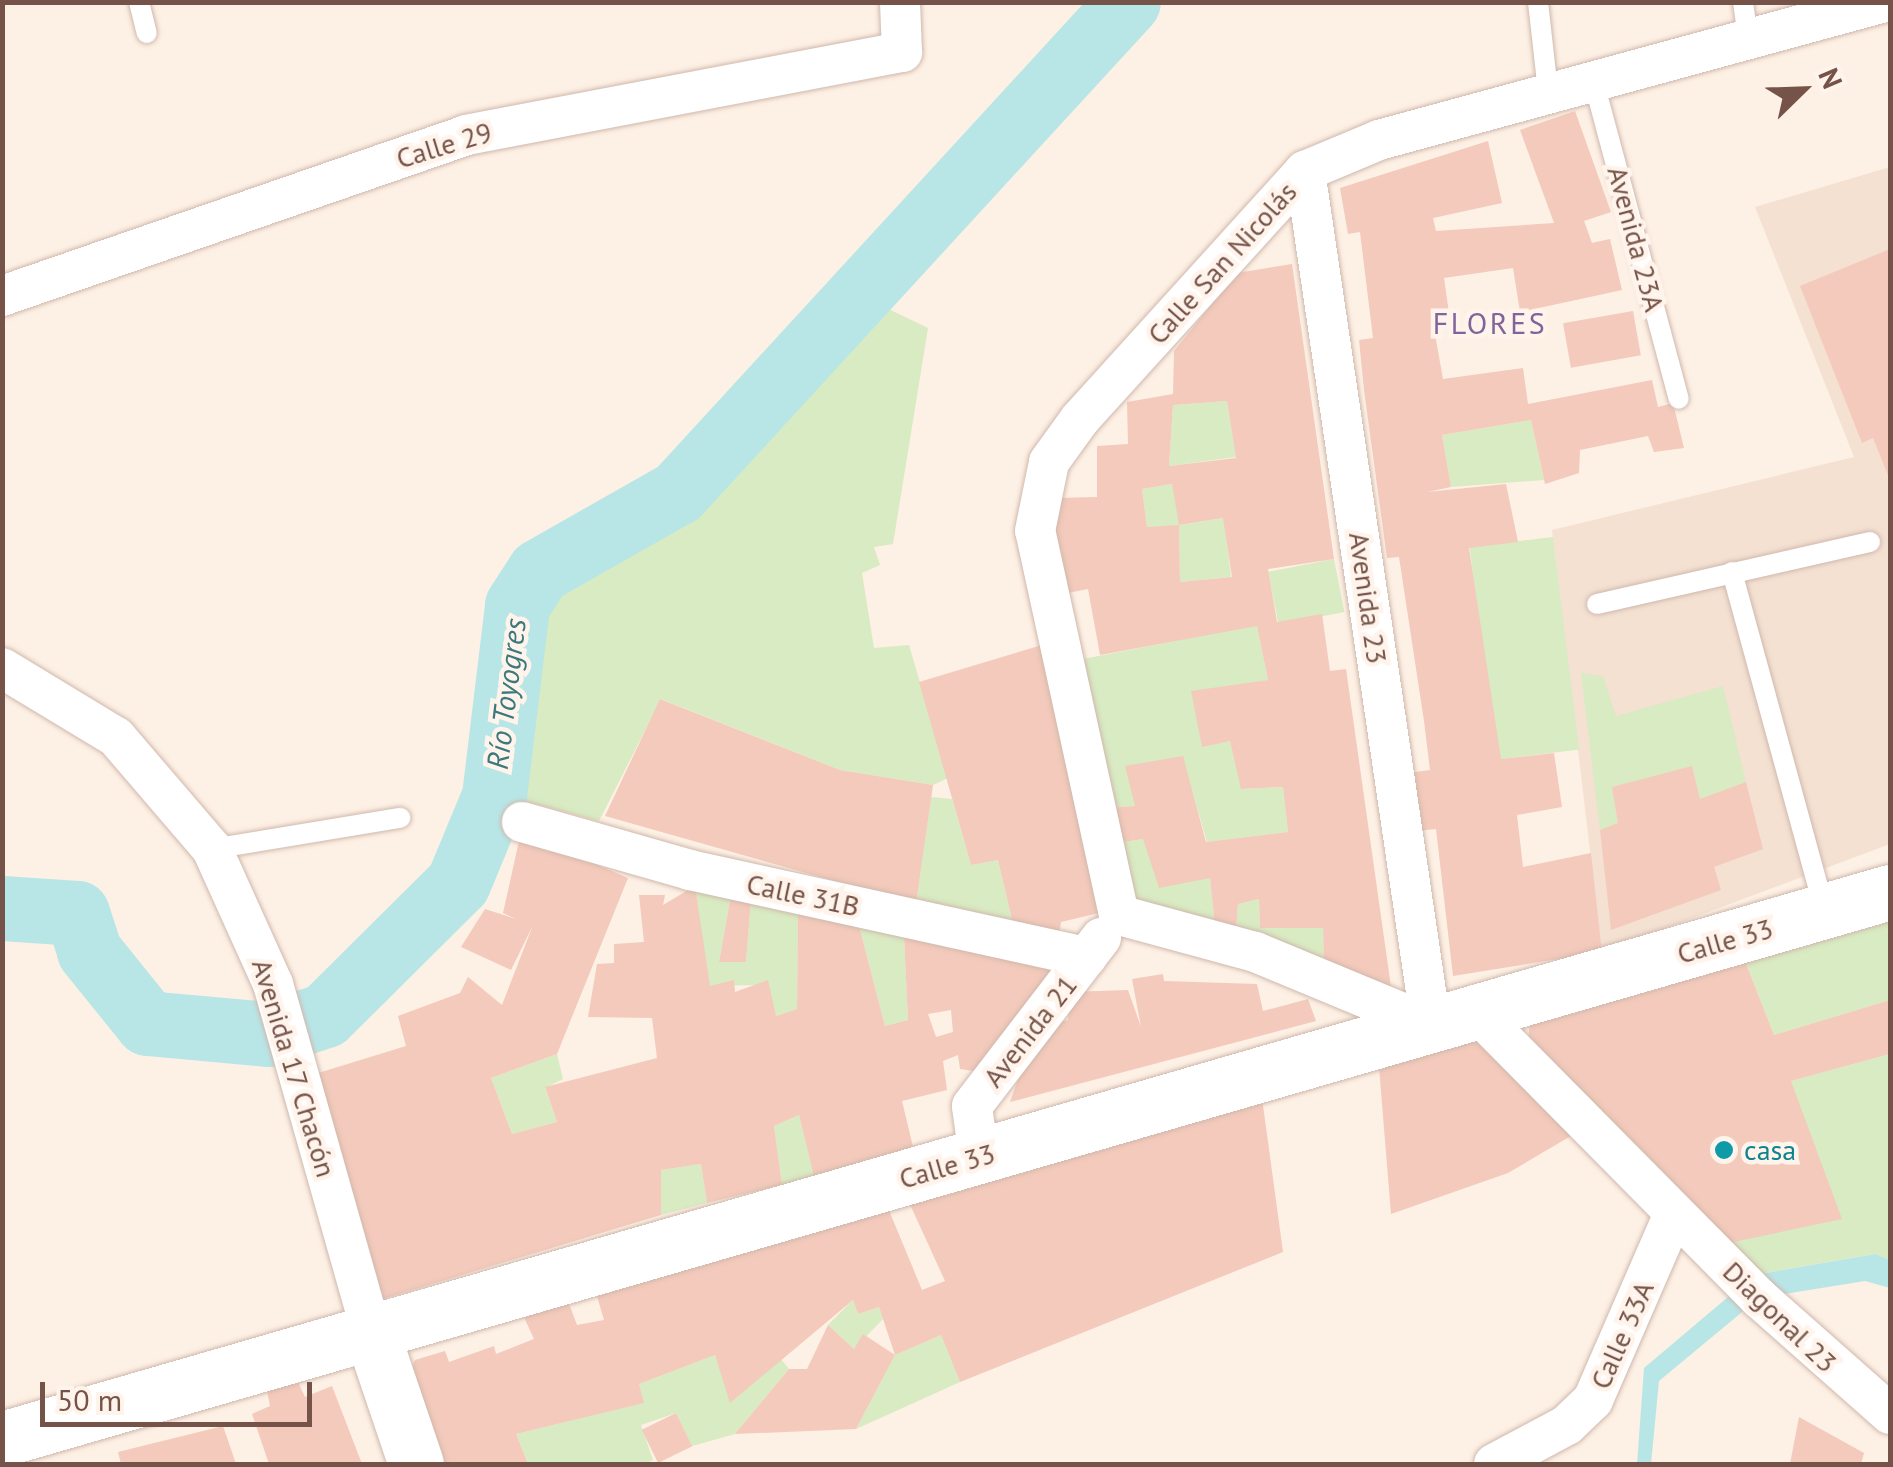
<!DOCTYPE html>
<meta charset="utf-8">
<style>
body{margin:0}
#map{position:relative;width:1893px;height:1467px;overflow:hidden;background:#fdf0e4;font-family:"PT Sans",sans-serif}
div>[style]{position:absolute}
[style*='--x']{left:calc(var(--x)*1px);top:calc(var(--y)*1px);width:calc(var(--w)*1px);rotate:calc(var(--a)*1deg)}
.residential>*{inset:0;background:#f4e1d2}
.green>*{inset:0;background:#d8ebc2;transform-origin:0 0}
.water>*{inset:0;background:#b8e6e7}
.river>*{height:65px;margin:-32.5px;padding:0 32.5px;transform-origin:32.5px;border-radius:32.5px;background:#b8e6e7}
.building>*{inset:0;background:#f3cabb;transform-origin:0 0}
.roads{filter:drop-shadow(0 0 2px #d0b8ad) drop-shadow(0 0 2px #d0b8ad)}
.lane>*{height:20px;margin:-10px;padding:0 10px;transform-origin:10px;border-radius:10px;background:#fff}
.street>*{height:40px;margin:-20px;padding:0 20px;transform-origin:20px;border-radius:20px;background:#fff}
.secondary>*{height:55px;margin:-27.5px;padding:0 27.5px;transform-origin:27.5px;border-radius:27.5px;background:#fff}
.dots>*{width:28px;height:28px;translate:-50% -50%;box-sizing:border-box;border:5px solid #fff4eb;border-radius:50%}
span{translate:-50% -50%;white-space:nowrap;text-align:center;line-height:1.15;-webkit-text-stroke:9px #fff4eb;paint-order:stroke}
.street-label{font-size:28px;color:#765349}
.culture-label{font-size:28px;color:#0d838f}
.left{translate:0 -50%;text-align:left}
.neighbourhood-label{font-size:30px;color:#816499;letter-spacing:2.5px}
.water-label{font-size:30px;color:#3c797c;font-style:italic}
.frame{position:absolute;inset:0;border:5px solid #765349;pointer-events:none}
.north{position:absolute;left:1753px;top:40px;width:100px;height:100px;-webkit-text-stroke:8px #fff4eb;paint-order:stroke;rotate:67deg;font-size:28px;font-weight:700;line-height:40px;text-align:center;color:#765349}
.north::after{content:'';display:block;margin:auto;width:35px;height:45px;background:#765349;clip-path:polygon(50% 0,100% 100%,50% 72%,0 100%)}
.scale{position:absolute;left:40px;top:1382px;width:272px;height:45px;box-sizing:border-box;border:5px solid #765349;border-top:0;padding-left:12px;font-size:30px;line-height:35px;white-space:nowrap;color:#765349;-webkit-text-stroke:8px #fff4eb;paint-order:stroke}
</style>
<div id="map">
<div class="residential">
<div style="clip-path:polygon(1890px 167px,1890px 844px,1602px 952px,1552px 530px,1854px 457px,1755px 207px)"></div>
</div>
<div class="green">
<div style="clip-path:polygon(859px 295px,928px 328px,893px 544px,874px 547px,880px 565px,862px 573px,874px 648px,909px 645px,948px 778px,933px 785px,840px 770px,661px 699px,599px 821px,494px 793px,517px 605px,539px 571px,681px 494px)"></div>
<div style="clip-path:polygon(1227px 401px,1236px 457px,1169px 466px,1173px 405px)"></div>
<div style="clip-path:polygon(1531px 420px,1544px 480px,1451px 487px,1442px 435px)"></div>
<div style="clip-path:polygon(1172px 484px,1180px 525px,1224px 518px,1231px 577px,1180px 582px,1179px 526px,1147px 527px,1142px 489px)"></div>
<div style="left:1553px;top:537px;width:214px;height:84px;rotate:83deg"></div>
<div style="left:1334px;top:559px;width:54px;height:67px;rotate:79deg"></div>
<div style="clip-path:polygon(1257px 625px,1268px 680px,1192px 692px,1202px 746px,1230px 741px,1242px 789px,1283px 787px,1288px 832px,1207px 842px,1182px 756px,1135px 806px,1107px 808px,1073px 661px)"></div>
<div style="clip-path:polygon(1581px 673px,1603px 676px,1616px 716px,1723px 686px,1746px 782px,1700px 799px,1692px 766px,1612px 787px,1618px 823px,1600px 830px)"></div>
<div style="clip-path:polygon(931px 797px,952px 799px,971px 865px,998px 860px,1013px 924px,916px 904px)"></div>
<div style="clip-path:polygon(1143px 839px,1210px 878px,1215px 927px,1130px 905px,1117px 843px)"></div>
<div style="clip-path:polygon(695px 886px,731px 895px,719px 962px,746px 962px,751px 900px,798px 912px,797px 1009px,776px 1016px,757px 985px,708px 986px)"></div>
<div style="clip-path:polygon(1259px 899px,1260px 928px,1323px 928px,1324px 965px,1236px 931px,1238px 904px)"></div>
<div style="clip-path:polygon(1890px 912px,1890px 1000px,1774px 1035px,1745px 961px)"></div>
<div style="clip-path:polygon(859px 926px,904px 936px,908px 1020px,885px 1026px)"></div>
<div style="clip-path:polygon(557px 1054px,563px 1079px,545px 1088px,557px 1122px,512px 1134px,491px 1078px)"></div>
<div style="clip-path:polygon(1890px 1054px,1890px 1260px,1874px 1254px,1754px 1275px,1724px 1244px,1791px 1081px)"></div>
<div style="clip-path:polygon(799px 1115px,814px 1177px,782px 1185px,774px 1126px)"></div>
<div style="clip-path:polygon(701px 1164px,707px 1203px,661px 1215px,661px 1170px)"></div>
<div style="clip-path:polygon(853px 1300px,858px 1314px,879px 1307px,883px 1319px,854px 1349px,828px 1325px)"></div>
<div style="clip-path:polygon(941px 1335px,960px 1382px,856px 1429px,895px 1355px)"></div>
<div style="clip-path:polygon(715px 1355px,731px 1402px,781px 1359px,789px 1369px,735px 1434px,692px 1446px,676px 1413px,641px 1425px,653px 1460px,645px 1464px,528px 1464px,516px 1434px,643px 1403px,639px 1384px)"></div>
</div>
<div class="water">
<div style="clip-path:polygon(1875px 1254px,1890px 1260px,1890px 1288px,1865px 1281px,1759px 1298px,1659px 1381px,1651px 1464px,1637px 1464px,1644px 1368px,1754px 1275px)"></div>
</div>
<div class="river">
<div style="--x:2;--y:908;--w:75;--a:3.8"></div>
<div style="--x:77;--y:913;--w:40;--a:72"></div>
<div style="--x:89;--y:951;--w:92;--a:51.1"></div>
<div style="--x:147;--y:1023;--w:121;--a:5.2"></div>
<div style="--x:268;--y:1034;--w:60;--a:-18.4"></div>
<div style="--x:325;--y:1015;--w:187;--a:-44.8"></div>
<div style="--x:458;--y:883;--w:94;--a:-67.5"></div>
<div style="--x:494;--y:796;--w:192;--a:-83.1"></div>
<div style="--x:517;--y:605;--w:40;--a:-57.1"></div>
<div style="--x:539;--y:571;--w:160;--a:-29.6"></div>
<div style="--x:678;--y:492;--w:665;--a:-47.44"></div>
</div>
<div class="building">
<div style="clip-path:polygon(1575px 111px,1611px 212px,1584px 221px,1592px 243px,1610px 239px,1622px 290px,1520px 312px,1513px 268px,1444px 278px,1451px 327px,1434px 329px,1443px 379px,1523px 368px,1528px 404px,1652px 380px,1658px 407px,1673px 403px,1684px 448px,1654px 452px,1648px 436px,1580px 450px,1579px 473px,1545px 484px,1531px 420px,1442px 435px,1451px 487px,1427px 492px,1506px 484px,1518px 542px,1469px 548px,1501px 759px,1554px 753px,1562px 807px,1517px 815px,1523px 867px,1591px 853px,1602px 952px,1453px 976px,1436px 829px,1416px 831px,1408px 773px,1430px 770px,1424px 721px,1399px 557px,1387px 558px,1364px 390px,1359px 340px,1373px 338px,1360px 232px,1348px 234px,1340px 188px,1488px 141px,1502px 203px,1433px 218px,1436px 231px,1554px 223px,1520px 130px)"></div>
<div style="clip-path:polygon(1890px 249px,1890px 480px,1873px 438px,1862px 443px,1800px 286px)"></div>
<div style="clip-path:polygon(evenodd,1292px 264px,1334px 559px,1268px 569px,1277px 622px,1322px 614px,1330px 671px,1346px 669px,1392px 994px,1324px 965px,1323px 928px,1260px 928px,1259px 899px,1238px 904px,1236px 931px,1215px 927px,1210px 878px,1159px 888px,1143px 839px,1117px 843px,1107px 808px,1135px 806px,1125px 766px,1183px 756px,1206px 842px,1288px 832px,1283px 787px,1241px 789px,1230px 741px,1202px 747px,1191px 691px,1268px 680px,1257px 626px,1100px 655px,1088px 589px,1057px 595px,1048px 531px,1055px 498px,1097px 497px,1097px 446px,1128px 444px,1127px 402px,1173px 394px,1174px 351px,1237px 273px,1292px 264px,1227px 401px,1236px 458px,1169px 466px,1173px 405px,1227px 401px,1292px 264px,1172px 484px,1179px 525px,1223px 518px,1232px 577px,1180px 582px,1179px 525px,1147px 527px,1142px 489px,1172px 484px)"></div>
<div style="left:1633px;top:311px;width:45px;height:71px;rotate:80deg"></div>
<div style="clip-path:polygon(1042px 645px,1103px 912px,1061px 922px,1059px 935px,1013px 924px,998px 860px,971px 865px,919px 682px)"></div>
<div style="clip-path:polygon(660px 699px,840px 770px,933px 785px,916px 904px,605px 816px)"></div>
<div style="clip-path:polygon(1692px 766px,1700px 799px,1746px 782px,1763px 849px,1714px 867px,1721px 890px,1611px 930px,1600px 830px,1618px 823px,1612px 787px)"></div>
<div style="clip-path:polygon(evenodd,521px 832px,628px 878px,557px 1054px,491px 1078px,512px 1134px,557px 1122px,545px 1087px,657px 1058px,652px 1018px,588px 1017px,597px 964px,614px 963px,614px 944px,644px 942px,639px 895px,665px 895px,663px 905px,695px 886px,710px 986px,734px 980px,735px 992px,768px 980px,776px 1016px,797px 1009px,798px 912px,859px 926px,885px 1026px,908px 1020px,904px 936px,1057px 968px,980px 1072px,960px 1069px,958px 1055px,943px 1061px,947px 1090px,902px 1101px,914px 1151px,814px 1177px,799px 1115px,774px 1126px,782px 1185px,707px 1203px,701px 1164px,661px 1170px,661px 1215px,376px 1301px,315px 1074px,406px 1046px,398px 1016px,460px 993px,468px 977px,502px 1005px,533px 925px,511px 970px,461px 947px,485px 909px,516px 919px,503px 913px,521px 832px,951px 1010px,953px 1032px,936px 1037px,928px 1014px,951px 1010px)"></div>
<div style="clip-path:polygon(731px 895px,751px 900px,746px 962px,719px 962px)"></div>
<div style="clip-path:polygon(1745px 961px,1774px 1035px,1890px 1000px,1890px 1054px,1791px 1081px,1842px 1219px,1724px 1244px,1528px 1045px,1530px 1016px)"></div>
<div style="clip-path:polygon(1163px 974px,1164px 981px,1257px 984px,1263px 1011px,1308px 999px,1316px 1021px,1010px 1102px,1036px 1028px,1068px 1020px,1070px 992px,1128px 990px,1141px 1027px,1132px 979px)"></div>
<div style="clip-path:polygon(1481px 1034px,1576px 1133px,1508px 1173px,1391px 1214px,1379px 1067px)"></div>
<div style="clip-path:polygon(1262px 1098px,1283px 1252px,960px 1382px,941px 1335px,895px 1355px,856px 1429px,735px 1434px,789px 1369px,807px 1369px,828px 1325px,854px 1349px,863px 1334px,895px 1355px,879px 1307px,858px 1314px,853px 1300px,730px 1403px,715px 1355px,639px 1384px,644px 1403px,516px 1434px,528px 1464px,438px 1464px,408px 1376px,415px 1360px,445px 1351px,449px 1362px,494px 1346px,496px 1354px,534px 1339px,523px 1315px,568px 1301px,577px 1325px,604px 1320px,596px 1293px,888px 1208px,922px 1290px,945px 1281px,908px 1200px)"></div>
<div style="clip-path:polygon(296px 1378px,305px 1397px,332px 1386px,362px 1464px,269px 1464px,252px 1414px,270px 1406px,267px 1391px)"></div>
<div style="left:676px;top:1413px;width:37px;height:38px;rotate:64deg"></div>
<div style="clip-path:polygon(1799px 1417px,1864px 1453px,1861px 1464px,1790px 1464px)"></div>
<div style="clip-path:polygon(223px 1426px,236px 1464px,121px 1464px,118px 1452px)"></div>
</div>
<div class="roads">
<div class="lane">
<div style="--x:139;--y:2;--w:32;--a:76"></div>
<div style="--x:1538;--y:2;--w:90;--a:83.6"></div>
<div style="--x:1743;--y:2;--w:36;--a:82"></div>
<div style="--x:1593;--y:79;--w:331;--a:75"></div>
<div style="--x:1732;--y:572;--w:348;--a:74.7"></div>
<div style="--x:1597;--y:604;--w:280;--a:-12.8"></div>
<div style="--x:212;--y:849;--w:191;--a:-9.4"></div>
</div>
<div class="street">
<div style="--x:1305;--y:171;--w:863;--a:81.61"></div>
<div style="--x:2;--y:296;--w:491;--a:-19.1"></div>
<div style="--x:466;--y:135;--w:444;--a:-10.8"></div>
<div style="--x:902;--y:52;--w:50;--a:-92.3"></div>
<div style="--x:2;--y:668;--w:133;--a:31.2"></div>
<div style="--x:116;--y:737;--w:148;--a:49.4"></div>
<div style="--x:212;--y:849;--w:148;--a:65.7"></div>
<div style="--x:273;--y:984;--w:361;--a:74.2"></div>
<div style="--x:522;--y:822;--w:175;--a:15.9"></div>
<div style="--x:690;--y:870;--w:406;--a:12.4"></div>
<div style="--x:1119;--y:915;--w:393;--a:-102.3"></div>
<div style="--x:1035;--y:531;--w:70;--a:-78.5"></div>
<div style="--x:1049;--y:462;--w:53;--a:-54.2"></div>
<div style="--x:1080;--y:419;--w:335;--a:-47.8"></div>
<div style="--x:1305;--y:171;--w:80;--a:-22.7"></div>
<div style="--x:1379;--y:140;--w:524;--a:-15.26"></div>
<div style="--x:1119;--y:915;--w:141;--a:15.2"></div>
<div style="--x:1255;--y:952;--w:191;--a:22.5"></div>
<div style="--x:1475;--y:1011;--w:404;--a:45.3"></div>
<div style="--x:1759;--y:1298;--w:175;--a:41.5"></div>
<div style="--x:979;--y:1158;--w:52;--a:-97.7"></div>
<div style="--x:972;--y:1106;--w:212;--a:-52.5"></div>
<div style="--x:1494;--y:1464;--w:83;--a:-28.1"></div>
<div style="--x:1567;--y:1425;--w:36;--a:-44"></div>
<div style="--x:1593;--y:1400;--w:203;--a:-66.5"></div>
</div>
<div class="secondary">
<div style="--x:371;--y:1331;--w:140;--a:71.3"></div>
<div style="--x:2;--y:1439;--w:1966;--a:-16.16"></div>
</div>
</div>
<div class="dots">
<div style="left:1724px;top:1150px;background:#0f9aa8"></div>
</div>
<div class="street-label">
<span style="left:444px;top:145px;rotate:-17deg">Calle 29</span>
<span style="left:1636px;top:239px;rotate:75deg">Avenida 23A</span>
<span style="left:1222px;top:263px;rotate:-48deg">Calle San Nicolás</span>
<span style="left:1368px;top:598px;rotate:82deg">Avenida 23</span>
<span style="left:803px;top:895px;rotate:12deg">Calle 31B</span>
<span style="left:1725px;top:941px;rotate:-16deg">Calle 33</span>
<span style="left:1030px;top:1031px;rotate:-52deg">Avenida 21</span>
<span style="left:294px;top:1068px;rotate:73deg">Avenida 17 Chacón</span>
<span style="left:947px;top:1166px;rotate:-16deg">Calle 33</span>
<span style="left:1780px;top:1317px;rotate:44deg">Diagonal 23</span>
<span style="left:1622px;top:1335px;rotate:-66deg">Calle 33A</span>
</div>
<div class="culture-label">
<span class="left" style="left:1744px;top:1150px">casa</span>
</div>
<div class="neighbourhood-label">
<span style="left:1490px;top:323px">FLORES</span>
</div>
<div class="water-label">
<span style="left:506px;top:694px;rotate:-83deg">Río Toyogres</span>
</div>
<div class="frame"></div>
<div class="north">N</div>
<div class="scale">50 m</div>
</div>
